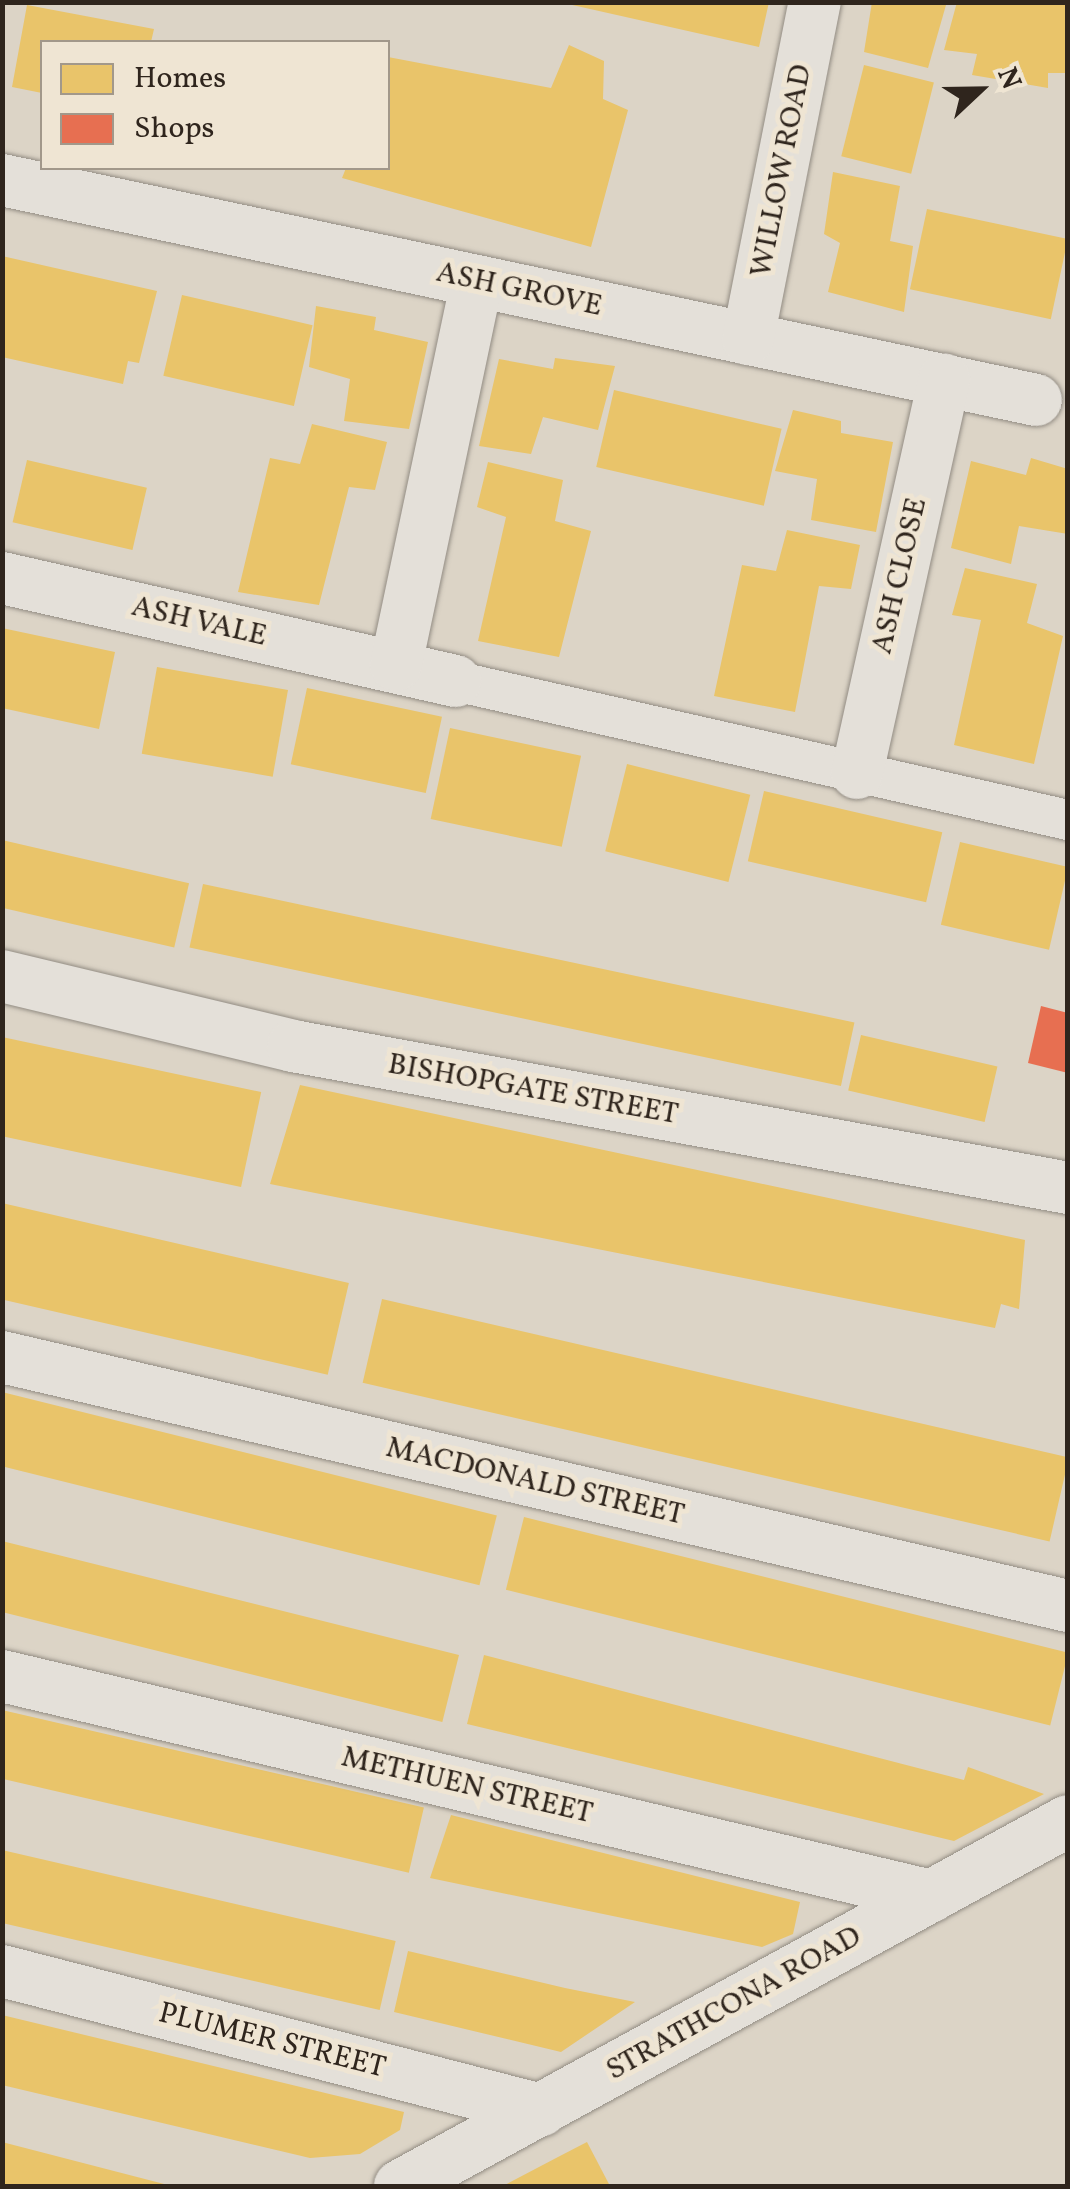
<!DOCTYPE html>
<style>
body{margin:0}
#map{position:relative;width:1070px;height:2189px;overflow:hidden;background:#dcd4c6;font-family:Vollkorn,serif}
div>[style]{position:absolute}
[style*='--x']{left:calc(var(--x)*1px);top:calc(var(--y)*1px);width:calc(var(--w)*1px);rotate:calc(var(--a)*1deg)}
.homes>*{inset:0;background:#e9c46a;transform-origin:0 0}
.shops>*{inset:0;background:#e76f51}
.roads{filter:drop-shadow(0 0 2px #928c83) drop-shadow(0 0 2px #928c83)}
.pedestrian>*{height:40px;margin:-20px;padding:0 20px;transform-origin:20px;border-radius:20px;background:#e4e0d9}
.minor>*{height:52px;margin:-26px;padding:0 26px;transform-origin:26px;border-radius:26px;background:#e4e0d9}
span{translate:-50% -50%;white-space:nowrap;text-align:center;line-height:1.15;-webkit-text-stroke:10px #efe5d3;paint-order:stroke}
.street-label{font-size:30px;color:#2f251d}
.frame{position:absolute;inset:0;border:5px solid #2f251d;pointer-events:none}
.legend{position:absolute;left:40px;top:40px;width:350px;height:130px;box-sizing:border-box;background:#efe5d3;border:2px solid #a2988a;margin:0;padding:12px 18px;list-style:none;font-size:30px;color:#2f251d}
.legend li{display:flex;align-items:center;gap:20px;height:50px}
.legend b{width:50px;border:2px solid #a2988a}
.north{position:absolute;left:930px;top:40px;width:100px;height:100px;-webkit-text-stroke:8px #efe5d3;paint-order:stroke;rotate:68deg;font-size:28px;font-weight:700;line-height:40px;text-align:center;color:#2f251d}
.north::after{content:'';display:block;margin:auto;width:35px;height:45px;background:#2f251d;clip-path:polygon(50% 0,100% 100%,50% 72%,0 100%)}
</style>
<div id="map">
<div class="homes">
<div style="clip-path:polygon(559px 2px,769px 2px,759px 47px)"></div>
<div style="clip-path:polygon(872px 2px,946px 5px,928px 68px,864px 52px)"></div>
<div style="clip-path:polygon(957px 2px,1068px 2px,1068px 73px,1048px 73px,1048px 88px,972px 75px,977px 54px,944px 50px)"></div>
<div style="clip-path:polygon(27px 5px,154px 29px,151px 42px,42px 42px,42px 93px,12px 87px)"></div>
<div style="clip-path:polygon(569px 45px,604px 61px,603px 99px,628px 110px,591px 247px,342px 178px,346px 168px,388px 168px,388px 57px,551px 88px)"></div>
<div style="left:864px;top:65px;width:72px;height:94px;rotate:14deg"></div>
<div style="clip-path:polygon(833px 172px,900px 186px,890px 241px,913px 246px,904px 312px,828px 292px,840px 243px,824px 234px)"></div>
<div style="left:927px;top:209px;width:144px;height:82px;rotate:12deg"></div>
<div style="clip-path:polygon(2px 256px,157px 291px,139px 363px,128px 361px,123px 384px,2px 357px)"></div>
<div style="left:182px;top:295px;width:134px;height:83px;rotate:13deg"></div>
<div style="clip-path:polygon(316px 306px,376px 317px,374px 330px,428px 342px,409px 429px,344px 421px,350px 379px,309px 367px)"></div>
<div style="clip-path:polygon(555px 358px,615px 366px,598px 430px,543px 417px,531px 454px,479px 446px,499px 359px,553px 369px)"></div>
<div style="left:614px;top:390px;width:172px;height:79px;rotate:13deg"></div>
<div style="clip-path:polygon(793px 410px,841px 421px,841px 433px,893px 442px,876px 532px,811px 520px,817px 479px,775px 471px)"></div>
<div style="clip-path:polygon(312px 424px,387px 442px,375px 490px,349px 487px,319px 605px,238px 592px,270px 458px,300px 464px)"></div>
<div style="clip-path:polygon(1031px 458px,1068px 469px,1068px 534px,1019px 526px,1011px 564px,951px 548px,971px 461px,1026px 475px)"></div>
<div style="left:27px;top:460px;width:123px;height:64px;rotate:13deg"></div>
<div style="clip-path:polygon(488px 462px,563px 480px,555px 521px,591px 531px,559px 657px,478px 641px,506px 517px,477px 507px)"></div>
<div style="clip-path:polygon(787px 530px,860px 545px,851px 589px,819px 586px,795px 712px,714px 696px,742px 565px,776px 571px)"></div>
<div style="clip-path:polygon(965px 568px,1037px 584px,1027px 623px,1063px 636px,1034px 764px,954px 745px,981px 620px,952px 615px)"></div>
<div style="clip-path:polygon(2px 628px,115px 652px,99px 729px,2px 708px)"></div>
<div style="left:157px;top:667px;width:133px;height:88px;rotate:10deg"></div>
<div style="left:307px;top:688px;width:138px;height:78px;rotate:12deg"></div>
<div style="left:450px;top:728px;width:134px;height:93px;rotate:12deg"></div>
<div style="left:627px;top:764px;width:127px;height:90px;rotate:14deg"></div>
<div style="left:764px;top:791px;width:183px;height:72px;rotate:13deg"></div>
<div style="left:2px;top:840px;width:192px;height:66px;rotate:13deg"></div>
<div style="left:960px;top:842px;width:111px;height:85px;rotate:13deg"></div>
<div style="left:203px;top:884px;width:666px;height:65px;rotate:12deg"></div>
<div style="left:861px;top:1035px;width:140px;height:57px;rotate:13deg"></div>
<div style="left:2px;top:1037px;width:265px;height:97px;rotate:12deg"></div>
<div style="clip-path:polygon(300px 1085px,1025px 1240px,1019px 1309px,1001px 1304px,995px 1328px,270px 1184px)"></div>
<div style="left:2px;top:1203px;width:356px;height:94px;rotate:13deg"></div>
<div style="left:382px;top:1299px;width:705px;height:86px;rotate:13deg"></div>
<div style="left:2px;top:1392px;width:510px;height:72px;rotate:14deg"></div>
<div style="left:524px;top:1517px;width:561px;height:75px;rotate:14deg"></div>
<div style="left:2px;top:1541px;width:471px;height:69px;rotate:14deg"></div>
<div style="clip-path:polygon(484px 1655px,964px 1780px,968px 1767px,1044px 1794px,954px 1841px,467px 1724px)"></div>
<div style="left:2px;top:1710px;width:433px;height:67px;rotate:13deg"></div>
<div style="clip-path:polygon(451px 1815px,800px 1902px,793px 1934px,762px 1947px,430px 1878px)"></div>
<div style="left:2px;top:1850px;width:404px;height:71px;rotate:13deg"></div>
<div style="clip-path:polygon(408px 1951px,565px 1988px,635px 2002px,561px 2052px,394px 2012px)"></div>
<div style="clip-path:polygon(2px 2015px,404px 2112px,400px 2130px,360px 2154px,310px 2158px,2px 2085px)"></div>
<div style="clip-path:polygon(2px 2142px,168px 2185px,168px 2186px,2px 2186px)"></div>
<div style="clip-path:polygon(587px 2142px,610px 2186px,503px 2186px,558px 2157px)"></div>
</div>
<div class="shops">
<div style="clip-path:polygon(1041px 1006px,1068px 1013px,1068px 1073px,1028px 1063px)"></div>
</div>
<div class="roads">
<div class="pedestrian">
<div style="--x:455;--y:681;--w:629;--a:12.78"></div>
</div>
<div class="minor">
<div style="--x:2;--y:180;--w:1057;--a:12.01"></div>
<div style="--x:748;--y:339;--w:344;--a:-78.8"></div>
<div style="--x:2;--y:578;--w:465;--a:12.8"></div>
<div style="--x:396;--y:665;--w:392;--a:-78.1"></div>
<div style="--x:857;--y:773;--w:403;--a:-77.5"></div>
<div style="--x:2;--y:976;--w:299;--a:13.5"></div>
<div style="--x:293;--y:1046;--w:788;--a:10.38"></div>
<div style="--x:2;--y:1357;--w:1095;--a:13.15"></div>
<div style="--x:2;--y:1676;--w:955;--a:13.32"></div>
<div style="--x:2;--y:1971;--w:557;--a:14.46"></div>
<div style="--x:400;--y:2186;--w:761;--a:-28.65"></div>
</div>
</div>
<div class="street-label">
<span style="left:782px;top:171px;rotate:-79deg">WILLOW ROAD</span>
<span style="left:519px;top:290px;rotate:12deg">ASH GROVE</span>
<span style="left:900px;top:576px;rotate:-77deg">ASH CLOSE</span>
<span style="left:199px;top:622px;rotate:13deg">ASH VALE</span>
<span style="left:533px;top:1090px;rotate:10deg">BISHOPGATE STREET</span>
<span style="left:535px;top:1482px;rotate:13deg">MACDONALD STREET</span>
<span style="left:467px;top:1786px;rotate:13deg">METHUEN STREET</span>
<span style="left:734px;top:2004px;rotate:-29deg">STRATHCONA ROAD</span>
<span style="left:272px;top:2041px;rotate:14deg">PLUMER STREET</span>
</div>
<div class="frame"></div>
<ul class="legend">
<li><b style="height:28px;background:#e9c46a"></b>Homes</li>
<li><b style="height:28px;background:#e76f51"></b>Shops</li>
</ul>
<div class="north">N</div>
</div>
